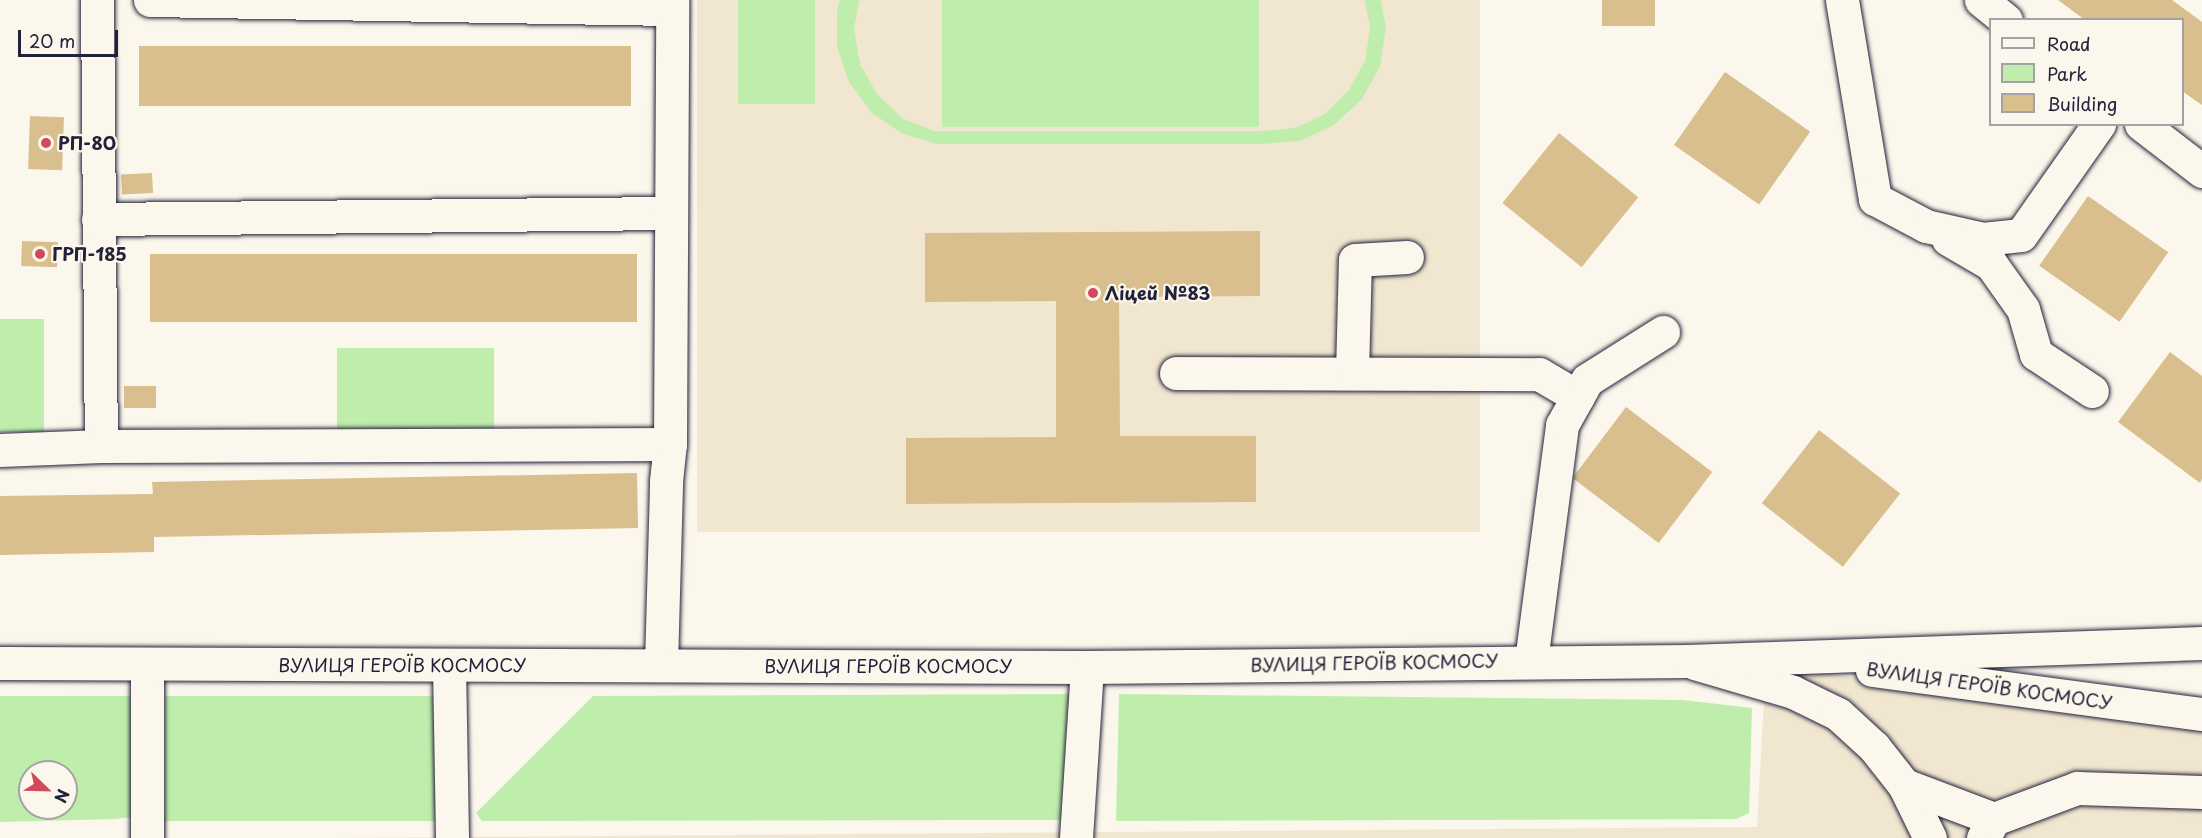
<!DOCTYPE html>
<meta charset="utf-8">
<style>
body{margin:0}
#map{position:relative;width:2202px;height:838px;overflow:hidden;background:#fbf7ec;font-family:"Playpen Sans",sans-serif}
div>[style]{position:absolute}
[style*='--x']{left:calc(var(--x)*1px);top:calc(var(--y)*1px);width:calc(var(--w)*1px);rotate:calc(var(--a)*1deg)}
.built>*{inset:0;background:#f1e6d0;transform-origin:0 0}
.green>*{inset:0;background:#bfeeac;transform-origin:0 0}
.building>*{inset:0;background:#d9be8e;transform-origin:0 0}
.roads{filter:drop-shadow(0 0 2px #22223b) drop-shadow(0 0 2px #22223b)}
.minor>*{height:33px;margin:-16.5px;padding:0 16.5px;transform-origin:16.5px;border-radius:16.5px;background:#fbf7ec}
.major>*{height:33px;margin:-16.5px;padding:0 16.5px;transform-origin:16.5px;border-radius:16.5px;background:#fbf7ec}
.dots>*{width:16px;height:16px;translate:-50% -50%;box-sizing:border-box;border:3px solid #fbf7ec;border-radius:50%}
span{translate:-50% -50%;white-space:nowrap;text-align:center;line-height:1.15;-webkit-text-stroke:4.5px #fbf7ec;paint-order:stroke}
.poi-label{font-size:18px;color:#22223b;font-weight:700}
.left{translate:0 -50%;text-align:left}
.street-label{font-size:18px;color:#22223b}
.legend{position:absolute;left:1989px;top:18px;width:195px;height:108px;box-sizing:border-box;background:#fbf7ec;border:2px solid #a4a2a5;margin:0;padding:8px 10px;list-style:none;font-size:18px;color:#22223b}
.legend li{display:flex;align-items:center;gap:12px;height:30px}
.legend b{width:30px;border:2px solid #a4a2a5}
.north{position:absolute;left:18px;top:760px;width:60px;height:60px;box-sizing:border-box;background:#fbf7ec;border:2px solid #a4a2a5;border-radius:50%;rotate:113deg;font-size:16px;font-weight:700;line-height:24px;text-align:center;color:#22223b}
.north::after{content:'';display:block;margin:auto;width:21px;height:27px;background:#d1495b;clip-path:polygon(50% 0,100% 100%,50% 72%,0 100%)}
.scale{position:absolute;left:18px;top:30px;width:100px;height:27px;box-sizing:border-box;border:3px solid #22223b;border-top:0;padding-left:8px;font-size:18px;line-height:21px;white-space:nowrap;color:#22223b;-webkit-text-stroke:4px #fbf7ec;paint-order:stroke}
</style>
<div id="map">
<div class="built">
<div style="left:697px;top:0;width:783px;height:532px"></div>
<div style="clip-path:polygon(1766px 664px,2202px 731px,2202px 838px,337px 838px,1757px 827px)"></div>
</div>
<div class="green">
<div style="left:738px;top:0;width:77px;height:104px"></div>
<div style="clip-path:polygon(840px 0,859px 0,854px 29px,860px 64px,877px 94px,902px 118px,934px 131px,1261px 131px,1295px 128px,1325px 114px,1349px 90px,1365px 61px,1370px 28px,1365px 0,1381px 0,1386px 28px,1380px 66px,1362px 99px,1334px 125px,1300px 141px,1262px 144px,937px 144px,901px 133px,871px 112px,849px 82px,837px 47px,837px 10px)"></div>
<div style="left:942px;top:0;width:317px;height:127px"></div>
<div style="left:0;top:319px;width:44px;height:113px"></div>
<div style="left:494px;top:348px;width:85px;height:157px;rotate:90deg"></div>
<div style="clip-path:polygon(1086px 694px,1063px 820px,482px 821px,476px 813px,593px 696px)"></div>
<div style="clip-path:polygon(1119px 694px,1683px 700px,1752px 708px,1749px 813px,1736px 819px,1116px 821px)"></div>
<div style="clip-path:polygon(evenodd,0 696px,147px 696px,147px 815px,116px 819px,0 822px,0 696px,30px 772px,66px 772px,66px 808px,30px 808px,30px 772px)"></div>
<div style="left:165px;top:696px;width:284px;height:125px"></div>
</div>
<div class="building">
<div style="left:1602px;top:0;width:53px;height:26px"></div>
<div style="clip-path:polygon(2058px 0,2172px 0,2202px 22px,2202px 105px,2182px 91px,2182px 20px,2085px 20px)"></div>
<div style="left:139px;top:46px;width:492px;height:60px"></div>
<div style="left:1725px;top:72px;width:104px;height:89px;rotate:35deg"></div>
<div style="left:30px;top:116px;width:34px;height:53px;rotate:2deg"></div>
<div style="left:1559px;top:133px;width:102px;height:90px;rotate:39deg"></div>
<div style="left:152px;top:173px;width:20px;height:31px;rotate:87deg"></div>
<div style="left:2088px;top:196px;width:98px;height:85px;rotate:35deg"></div>
<div style="clip-path:polygon(1260px 231px,1260px 296px,1119px 297px,1120px 436px,1256px 436px,1256px 502px,906px 504px,906px 438px,1056px 437px,1056px 301px,925px 302px,925px 233px)"></div>
<div style="left:22px;top:241px;width:36px;height:25px;rotate:2deg"></div>
<div style="left:637px;top:254px;width:68px;height:487px;rotate:90deg"></div>
<div style="clip-path:polygon(2170px 352px,2202px 376px,2202px 479px,2200px 483px,2118px 422px)"></div>
<div style="left:156px;top:386px;width:22px;height:32px;rotate:90deg"></div>
<div style="left:1626px;top:407px;width:108px;height:89px;rotate:37deg"></div>
<div style="left:1819px;top:430px;width:103px;height:93px;rotate:38deg"></div>
<div style="clip-path:polygon(637px 473px,638px 528px,154px 537px,154px 552px,0 555px,0 496px,153px 494px,152px 482px)"></div>
</div>
<div class="roads">
<div class="minor">
<div style="--x:97;--y:0;--w:446;--a:89.5"></div>
<div style="--x:150;--y:0;--w:522;--a:0.99"></div>
<div style="--x:1842;--y:0;--w:202;--a:80.6"></div>
<div style="--x:1875;--y:199;--w:58;--a:27.9"></div>
<div style="--x:1926;--y:226;--w:58;--a:12.8"></div>
<div style="--x:1983;--y:239;--w:38;--a:-6"></div>
<div style="--x:2021;--y:235;--w:136;--a:-54.9"></div>
<div style="--x:1981;--y:0;--w:32;--a:39"></div>
<div style="--x:2141;--y:124;--w:77;--a:37.6"></div>
<div style="--x:98;--y:219;--w:573;--a:-0.6"></div>
<div style="--x:1948;--y:239;--w:50;--a:30.2"></div>
<div style="--x:1991;--y:264;--w:55;--a:54.6"></div>
<div style="--x:2023;--y:309;--w:47;--a:73.9"></div>
<div style="--x:2036;--y:354;--w:67;--a:33.5"></div>
<div style="--x:1176;--y:373;--w:363;--a:0.2"></div>
<div style="--x:1539;--y:374;--w:45;--a:30.5"></div>
<div style="--x:1352;--y:373;--w:113;--a:-88.5"></div>
<div style="--x:1355;--y:260;--w:52;--a:-3.3"></div>
<div style="--x:0;--y:450;--w:101;--a:-2.3"></div>
<div style="--x:101;--y:446;--w:569;--a:-0.2"></div>
<div style="--x:1531;--y:661;--w:238;--a:-82.5"></div>
<div style="--x:1562;--y:425;--w:51;--a:-60.9"></div>
<div style="--x:1587;--y:380;--w:90;--a:-32.3"></div>
<div style="--x:1694;--y:663;--w:103;--a:16.3"></div>
<div style="--x:1793;--y:692;--w:50;--a:26.1"></div>
<div style="--x:1838;--y:714;--w:49;--a:42.5"></div>
<div style="--x:1874;--y:747;--w:48;--a:51.7"></div>
<div style="--x:1904;--y:785;--w:59;--a:63.9"></div>
<div style="--x:147;--y:664;--w:174;--a:90"></div>
<div style="--x:449;--y:665;--w:173;--a:89"></div>
<div style="--x:661;--y:665;--w:184;--a:-88.4"></div>
<div style="--x:666;--y:481;--w:37;--a:-84"></div>
<div style="--x:670;--y:444;--w:444;--a:-89.7"></div>
<div style="--x:1904;--y:785;--w:96;--a:20.7"></div>
<div style="--x:1076;--y:838;--w:171;--a:-86.3"></div>
<div style="--x:1983;--y:838;--w:22;--a:-60"></div>
<div style="--x:1994;--y:819;--w:89;--a:-20.5"></div>
<div style="--x:2077;--y:788;--w:125;--a:1.8"></div>
</div>
<div class="major">
<div style="--x:0;--y:663;--w:1087;--a:0.21"></div>
<div style="--x:1087;--y:667;--w:600;--a:-0.57"></div>
<div style="--x:1687;--y:661;--w:515;--a:-2"></div>
<div style="--x:1872;--y:670;--w:333;--a:7.6"></div>
</div>
</div>
<div class="dots">
<div style="left:46px;top:143px;background:#d1495b"></div>
<div style="left:40px;top:254px;background:#d1495b"></div>
<div style="left:1093px;top:293px;background:#d1495b"></div>
</div>
<div class="poi-label">
<span class="left" style="left:58px;top:143px">РП-80</span>
<span class="left" style="left:52px;top:254px">ГРП-185</span>
<span class="left" style="left:1105px;top:293px">Ліцей №83</span>
</div>
<div class="street-label">
<span style="left:1374px;top:663px;rotate:-1deg">ВУЛИЦЯ ГЕРОЇВ КОСМОСУ</span>
<span style="left:402px;top:665px">ВУЛИЦЯ ГЕРОЇВ КОСМОСУ</span>
<span style="left:888px;top:666px">ВУЛИЦЯ ГЕРОЇВ КОСМОСУ</span>
<span style="left:1989px;top:686px;rotate:8deg">ВУЛИЦЯ ГЕРОЇВ КОСМОСУ</span>
</div>
<ul class="legend">
<li><b style="height:8px;background:#fbf7ec"></b>Road</li>
<li><b style="height:16px;background:#bfeeac"></b>Park</li>
<li><b style="height:16px;background:#d9be8e"></b>Building</li>
</ul>
<div class="north">N</div>
<div class="scale">20 m</div>
</div>
